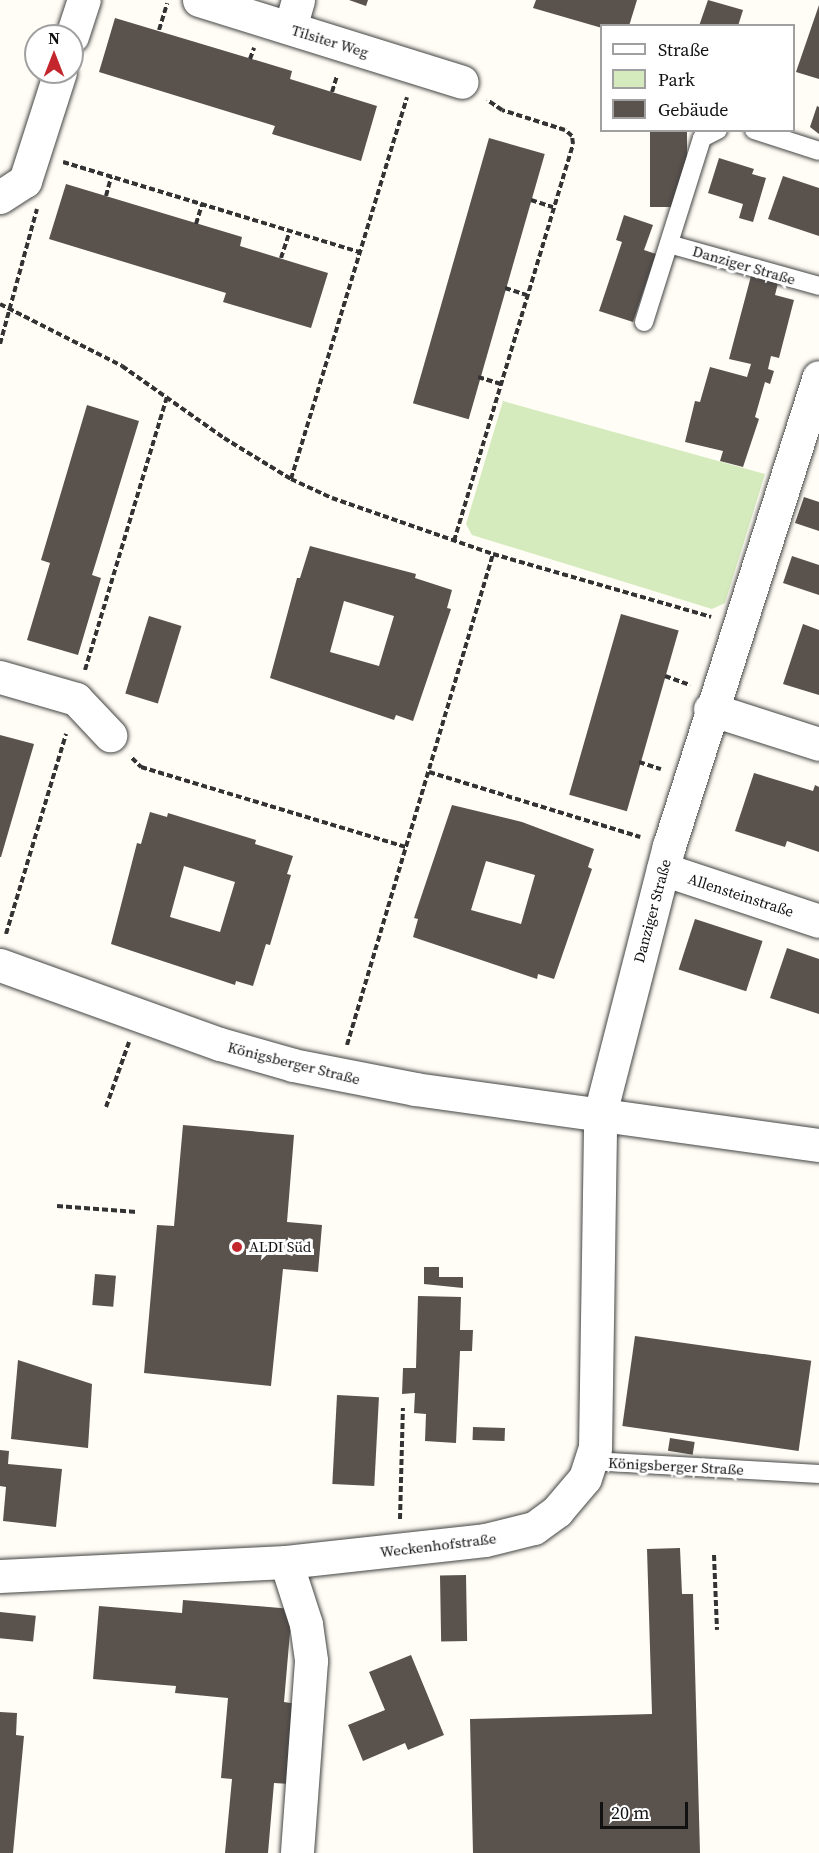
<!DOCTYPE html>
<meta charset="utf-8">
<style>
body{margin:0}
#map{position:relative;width:819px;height:1853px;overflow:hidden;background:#fffdf5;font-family:"Source Serif 4",serif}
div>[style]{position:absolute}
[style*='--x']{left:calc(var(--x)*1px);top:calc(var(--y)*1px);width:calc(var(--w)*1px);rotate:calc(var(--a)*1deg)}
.green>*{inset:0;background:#d5ebbd}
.building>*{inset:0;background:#5a524d;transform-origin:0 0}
.path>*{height:4px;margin-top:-2px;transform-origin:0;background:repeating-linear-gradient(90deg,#333 0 6px,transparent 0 9px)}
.roads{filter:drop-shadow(0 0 2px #444) drop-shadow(0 0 2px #444)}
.service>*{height:18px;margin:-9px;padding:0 9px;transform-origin:9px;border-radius:9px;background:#fff}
.minor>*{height:33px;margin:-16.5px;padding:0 16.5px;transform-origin:16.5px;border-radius:16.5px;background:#fff}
.dots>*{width:16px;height:16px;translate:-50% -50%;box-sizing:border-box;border:3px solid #fff;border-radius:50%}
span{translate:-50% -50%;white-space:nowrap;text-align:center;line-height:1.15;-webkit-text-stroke:6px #fff;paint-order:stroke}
.street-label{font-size:15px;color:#111}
.poi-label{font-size:15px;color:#111}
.left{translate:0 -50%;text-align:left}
.legend{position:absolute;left:600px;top:24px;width:195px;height:108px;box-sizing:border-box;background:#fff;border:2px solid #a0a0a0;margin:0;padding:8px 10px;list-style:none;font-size:18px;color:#111}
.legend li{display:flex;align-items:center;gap:12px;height:30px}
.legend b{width:30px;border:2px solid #a0a0a0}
.north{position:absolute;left:24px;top:24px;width:60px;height:60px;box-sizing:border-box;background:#fff;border:2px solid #a0a0a0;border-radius:50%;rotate:0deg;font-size:16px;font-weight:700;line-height:24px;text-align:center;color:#111}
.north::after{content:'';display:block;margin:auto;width:21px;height:27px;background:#c4262e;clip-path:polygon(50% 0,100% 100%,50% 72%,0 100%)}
.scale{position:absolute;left:600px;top:1802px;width:88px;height:27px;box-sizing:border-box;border:3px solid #111;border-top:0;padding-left:8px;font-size:18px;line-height:21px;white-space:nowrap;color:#111;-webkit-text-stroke:4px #fff;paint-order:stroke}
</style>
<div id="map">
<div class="green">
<div style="clip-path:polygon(503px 401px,765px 474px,725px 603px,712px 609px,472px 535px,466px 524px)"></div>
</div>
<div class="building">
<div style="clip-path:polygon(349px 0,368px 0,366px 6px)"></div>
<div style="clip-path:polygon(536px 0,637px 0,629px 26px,602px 28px,533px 8px)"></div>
<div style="clip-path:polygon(708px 0,743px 10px,738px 26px,699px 26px)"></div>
<div style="clip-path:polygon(819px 5px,819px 79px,796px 72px)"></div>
<div style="clip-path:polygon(115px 18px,292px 71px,290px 79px,377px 106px,361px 161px,272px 134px,275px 126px,99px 72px)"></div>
<div style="clip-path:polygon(817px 106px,819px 107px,819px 134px,810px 127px)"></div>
<div style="left:650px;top:130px;width:37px;height:77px"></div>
<div style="left:489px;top:138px;width:58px;height:276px;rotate:16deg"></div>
<div style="clip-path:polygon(719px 158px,754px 169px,752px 174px,766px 178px,753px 222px,739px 218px,743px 204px,708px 193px)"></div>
<div style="clip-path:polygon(783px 176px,819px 188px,819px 236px,768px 219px)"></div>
<div style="clip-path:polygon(66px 184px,242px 237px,240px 246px,328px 273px,311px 328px,223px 302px,226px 293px,49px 239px)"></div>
<div style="clip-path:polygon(624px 215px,653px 225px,644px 250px,656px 254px,633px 322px,599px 311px,622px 242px,616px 240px)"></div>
<div style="clip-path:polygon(751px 276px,778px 283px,775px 295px,794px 300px,779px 358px,771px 356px,768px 369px,774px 371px,770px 384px,765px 382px,755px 417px,759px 419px,743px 467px,720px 461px,723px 451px,685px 442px,695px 401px,700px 402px,710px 367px,747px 377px,751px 364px,729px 359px)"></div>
<div style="clip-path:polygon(87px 405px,139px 421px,92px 575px,101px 578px,78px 655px,27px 640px,50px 563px,41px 560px)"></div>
<div style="clip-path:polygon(804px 497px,819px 502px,819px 531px,795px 523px)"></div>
<div style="clip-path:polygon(evenodd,310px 546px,416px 574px,415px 578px,452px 590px,447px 608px,451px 609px,413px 721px,396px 715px,394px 720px,270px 678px,297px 578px,300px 578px,310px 546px,344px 601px,394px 616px,379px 666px,330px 652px,344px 601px)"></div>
<div style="clip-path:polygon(792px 556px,819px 565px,819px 595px,783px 583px)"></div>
<div style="left:621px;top:614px;width:60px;height:188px;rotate:16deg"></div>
<div style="left:149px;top:616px;width:34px;height:81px;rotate:17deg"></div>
<div style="clip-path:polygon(803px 624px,819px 630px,819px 695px,783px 684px)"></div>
<div style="clip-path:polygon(0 735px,34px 744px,1px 857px,0 857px)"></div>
<div style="clip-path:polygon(754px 773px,813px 791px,815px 785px,819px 787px,819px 852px,787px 841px,785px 847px,735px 831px)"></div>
<div style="clip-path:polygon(evenodd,452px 805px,522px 822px,594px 849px,588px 867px,592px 869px,554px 979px,538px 974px,537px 979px,413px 937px,418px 919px,414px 918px,452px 805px,486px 861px,535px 875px,521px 924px,471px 910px,486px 861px)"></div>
<div style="clip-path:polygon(evenodd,150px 812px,167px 817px,168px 813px,256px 840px,255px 844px,293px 856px,287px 874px,291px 875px,270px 945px,266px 944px,253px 986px,236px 981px,235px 985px,111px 944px,137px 843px,141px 844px,150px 812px,184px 866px,235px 882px,220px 932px,170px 917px,184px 866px)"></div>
<div style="left:695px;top:919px;width:71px;height:53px;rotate:18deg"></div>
<div style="clip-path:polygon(787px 948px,819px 959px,819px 1014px,770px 998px)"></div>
<div style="clip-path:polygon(183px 1125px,294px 1135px,287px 1222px,322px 1225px,318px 1272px,283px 1269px,271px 1386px,144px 1373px,157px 1225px,174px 1226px)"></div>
<div style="clip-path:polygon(424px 1267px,439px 1267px,439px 1277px,463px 1277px,463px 1288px,424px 1284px)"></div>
<div style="left:95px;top:1274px;width:21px;height:31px;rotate:5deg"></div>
<div style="clip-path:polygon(418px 1296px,461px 1297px,460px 1330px,473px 1330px,472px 1351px,460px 1351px,456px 1443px,425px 1441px,426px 1414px,414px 1413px,415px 1393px,402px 1394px,403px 1368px,416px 1368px)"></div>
<div style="left:635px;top:1336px;width:178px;height:91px;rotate:8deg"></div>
<div style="clip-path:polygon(18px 1360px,92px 1384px,88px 1448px,11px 1439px)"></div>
<div style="left:337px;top:1395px;width:42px;height:89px;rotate:3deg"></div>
<div style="left:473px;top:1427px;width:32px;height:13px;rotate:2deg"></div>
<div style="left:670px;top:1438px;width:25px;height:13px;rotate:9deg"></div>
<div style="clip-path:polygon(0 1450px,9px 1451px,8px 1464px,62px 1469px,56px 1527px,3px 1521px,6px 1487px,0 1486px)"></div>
<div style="clip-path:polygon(680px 1548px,682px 1594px,693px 1594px,700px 1853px,473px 1853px,470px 1719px,652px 1714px,647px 1549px)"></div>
<div style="left:466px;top:1575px;width:66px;height:26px;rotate:89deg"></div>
<div style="clip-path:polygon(183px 1600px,292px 1609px,284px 1702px,297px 1704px,290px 1784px,274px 1783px,268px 1853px,225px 1853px,232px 1779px,221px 1778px,228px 1698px,175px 1693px,176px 1686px,93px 1679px,99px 1606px,182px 1613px)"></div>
<div style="left:0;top:1612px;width:36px;height:26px;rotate:6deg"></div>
<div style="clip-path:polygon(411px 1655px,444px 1735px,408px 1750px,405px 1743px,363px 1761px,348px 1725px,385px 1710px,369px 1672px)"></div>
<div style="clip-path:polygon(0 1712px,17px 1713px,16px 1735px,24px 1736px,13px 1853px,0 1853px)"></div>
</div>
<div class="path">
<div style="--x:159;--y:30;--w:28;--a:-73"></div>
<div style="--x:250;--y:59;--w:12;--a:-70"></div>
<div style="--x:332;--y:92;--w:17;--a:-73"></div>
<div style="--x:63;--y:162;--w:310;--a:16.9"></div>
<div style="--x:106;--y:196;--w:20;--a:-75"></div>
<div style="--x:531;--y:200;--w:23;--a:18"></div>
<div style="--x:196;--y:224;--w:21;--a:-73"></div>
<div style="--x:281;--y:258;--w:28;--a:-72"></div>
<div style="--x:505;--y:288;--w:23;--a:18"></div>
<div style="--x:0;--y:304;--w:137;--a:26.9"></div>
<div style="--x:122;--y:366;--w:125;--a:35.2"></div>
<div style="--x:224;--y:438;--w:79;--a:31.5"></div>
<div style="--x:291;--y:479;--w:45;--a:24.9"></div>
<div style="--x:332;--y:498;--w:170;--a:19.2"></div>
<div style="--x:493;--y:554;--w:227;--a:16.1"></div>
<div style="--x:0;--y:344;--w:140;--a:-74.7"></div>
<div style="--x:478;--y:377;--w:24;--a:17"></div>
<div style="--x:291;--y:479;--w:399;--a:-73.1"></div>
<div style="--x:454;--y:541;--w:414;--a:-73.3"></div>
<div style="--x:573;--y:144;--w:8;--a:-97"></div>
<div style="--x:572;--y:136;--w:9;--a:-139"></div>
<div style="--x:565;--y:130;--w:66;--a:-162.4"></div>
<div style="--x:502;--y:110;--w:18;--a:-146"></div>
<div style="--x:85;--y:670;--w:285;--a:-73.3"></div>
<div style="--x:665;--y:676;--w:27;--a:20"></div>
<div style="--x:132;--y:758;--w:13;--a:45"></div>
<div style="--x:141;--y:767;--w:277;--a:16.8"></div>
<div style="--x:639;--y:762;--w:23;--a:18"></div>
<div style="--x:429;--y:772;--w:221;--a:17.1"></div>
<div style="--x:6;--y:934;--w:209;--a:-73.3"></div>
<div style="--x:347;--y:1045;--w:512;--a:-73.44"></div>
<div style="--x:106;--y:1107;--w:69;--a:-70.5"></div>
<div style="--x:57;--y:1206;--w:80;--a:4.3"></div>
<div style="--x:400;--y:1519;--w:111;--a:-88.5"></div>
<div style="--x:714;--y:1555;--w:75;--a:87.7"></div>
</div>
<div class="roads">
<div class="service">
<div style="--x:754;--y:130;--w:68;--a:17.9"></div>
<div style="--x:669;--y:244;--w:156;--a:15.6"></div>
<div style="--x:644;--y:322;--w:193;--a:-72.5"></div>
<div style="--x:702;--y:138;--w:18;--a:-27"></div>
<div style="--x:592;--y:1461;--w:227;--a:3.3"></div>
</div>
<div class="minor">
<div style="--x:199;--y:0;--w:275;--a:17.3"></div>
<div style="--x:290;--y:28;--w:29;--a:-74"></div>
<div style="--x:72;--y:36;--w:38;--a:-72"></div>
<div style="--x:0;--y:197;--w:30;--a:-33"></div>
<div style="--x:25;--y:181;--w:114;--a:-72.2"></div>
<div style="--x:0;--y:677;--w:79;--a:16.1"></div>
<div style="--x:76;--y:699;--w:50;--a:46.6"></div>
<div style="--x:710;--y:709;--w:114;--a:17.8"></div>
<div style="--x:663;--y:869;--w:164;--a:18.4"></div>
<div style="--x:0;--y:965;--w:234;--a:19.8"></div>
<div style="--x:220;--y:1044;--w:76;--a:16"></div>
<div style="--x:293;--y:1065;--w:124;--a:11.1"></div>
<div style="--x:415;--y:1089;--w:408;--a:7.9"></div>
<div style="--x:286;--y:1562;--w:65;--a:72.1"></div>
<div style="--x:306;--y:1624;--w:37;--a:82"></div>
<div style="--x:311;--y:1661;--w:193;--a:94.2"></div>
<div style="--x:0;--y:1576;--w:286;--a:-2.8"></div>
<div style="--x:286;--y:1562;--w:200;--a:-6.3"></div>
<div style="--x:485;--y:1540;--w:50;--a:-13.8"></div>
<div style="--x:534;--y:1528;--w:29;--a:-36"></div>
<div style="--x:557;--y:1511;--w:43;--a:-49.7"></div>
<div style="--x:585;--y:1478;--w:32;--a:-72"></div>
<div style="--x:595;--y:1448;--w:334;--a:-89.1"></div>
<div style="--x:600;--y:1114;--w:277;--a:-75.6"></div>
<div style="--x:669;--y:846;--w:492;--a:-72.3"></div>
</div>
</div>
<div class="dots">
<div style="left:237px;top:1247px;background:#c4262e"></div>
</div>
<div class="street-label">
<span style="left:330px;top:41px;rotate:17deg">Tilsiter Weg</span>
<span style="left:744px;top:265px;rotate:16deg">Danziger Straße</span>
<span style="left:741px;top:895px;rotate:18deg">Allensteinstraße</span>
<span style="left:652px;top:911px;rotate:-75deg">Danziger Straße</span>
<span style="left:294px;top:1063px;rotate:14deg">Königsberger Straße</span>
<span style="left:676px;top:1466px;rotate:3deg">Königsberger Straße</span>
<span style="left:438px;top:1545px;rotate:-7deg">Weckenhofstraße</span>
</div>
<div class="poi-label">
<span class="left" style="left:249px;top:1247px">ALDI Süd</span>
</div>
<ul class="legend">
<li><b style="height:8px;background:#fff"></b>Straße</li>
<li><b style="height:16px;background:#d5ebbd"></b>Park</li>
<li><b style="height:16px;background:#5a524d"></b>Gebäude</li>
</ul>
<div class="north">N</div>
<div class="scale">20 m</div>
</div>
